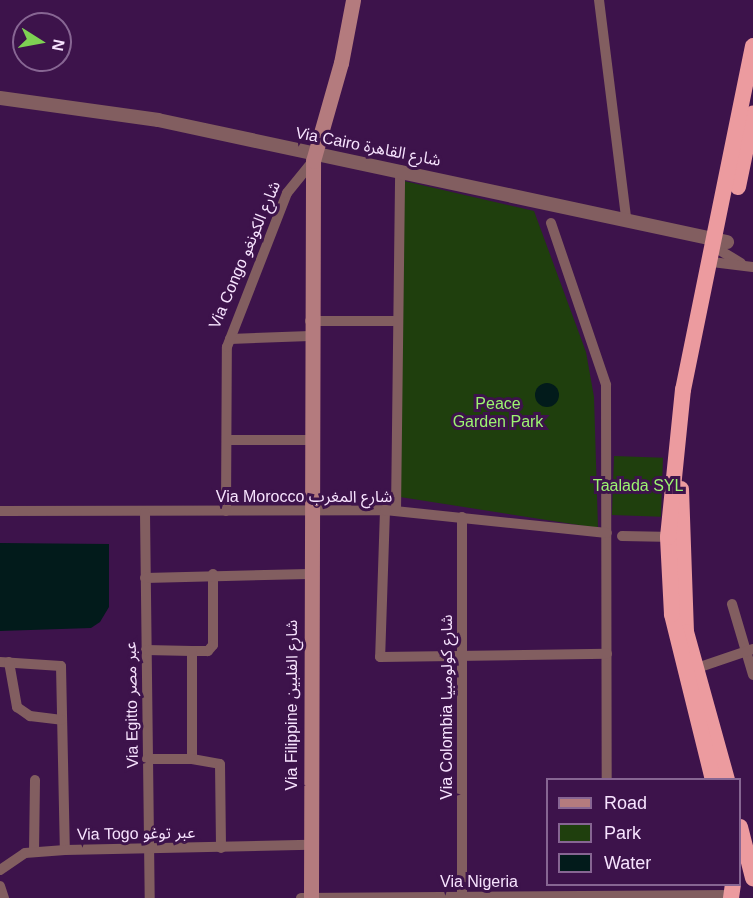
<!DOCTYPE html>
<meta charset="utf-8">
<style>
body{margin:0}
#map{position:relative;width:753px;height:898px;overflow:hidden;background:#3d134b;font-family:Helvetica,"Noto Sans Arabic",sans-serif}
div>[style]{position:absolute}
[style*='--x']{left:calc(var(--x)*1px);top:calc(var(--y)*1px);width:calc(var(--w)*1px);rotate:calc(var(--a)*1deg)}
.green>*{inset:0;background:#1f3f0d;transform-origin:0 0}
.water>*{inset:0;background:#021b1b}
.round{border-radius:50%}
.minor>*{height:10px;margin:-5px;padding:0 5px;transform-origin:5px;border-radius:5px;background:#825e60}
.tertiary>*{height:14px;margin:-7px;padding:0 7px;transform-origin:7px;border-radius:7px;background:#825e60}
.secondary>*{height:15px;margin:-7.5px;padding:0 7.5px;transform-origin:7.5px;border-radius:7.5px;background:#b47b7e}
.trunk>*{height:16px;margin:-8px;padding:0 8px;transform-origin:8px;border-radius:8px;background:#ec9b9f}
span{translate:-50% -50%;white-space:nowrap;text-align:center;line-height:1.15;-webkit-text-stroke:6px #3d134b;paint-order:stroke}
.street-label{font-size:16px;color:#f7e3fe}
.park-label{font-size:16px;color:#9cf471}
.legend{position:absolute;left:546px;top:778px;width:195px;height:108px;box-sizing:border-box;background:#3d134b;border:2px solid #876693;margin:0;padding:8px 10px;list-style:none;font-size:18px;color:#f7e3fe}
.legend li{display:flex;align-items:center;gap:12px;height:30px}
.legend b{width:30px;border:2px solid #876693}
.north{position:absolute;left:12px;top:12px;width:60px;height:60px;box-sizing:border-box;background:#3d134b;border:2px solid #876693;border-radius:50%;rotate:101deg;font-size:16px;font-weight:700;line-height:24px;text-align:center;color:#f7e3fe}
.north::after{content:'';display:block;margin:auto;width:21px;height:27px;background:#7ed153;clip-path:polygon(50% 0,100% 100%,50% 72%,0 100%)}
</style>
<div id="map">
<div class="green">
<div style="clip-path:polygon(404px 181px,534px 211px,586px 352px,594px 397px,598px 528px,400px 497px)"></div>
<div style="left:614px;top:456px;width:49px;height:59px;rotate:2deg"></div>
</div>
<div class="water">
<div class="round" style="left:535px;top:383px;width:24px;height:24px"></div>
<div style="clip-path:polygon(0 543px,109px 544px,109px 607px,100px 622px,91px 628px,0 631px)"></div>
</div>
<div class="minor">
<div style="--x:599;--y:0;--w:219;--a:82.9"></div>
<div style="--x:551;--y:223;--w:171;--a:71.2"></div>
<div style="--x:606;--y:385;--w:395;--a:89.9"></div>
<div style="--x:716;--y:248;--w:29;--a:31"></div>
<div style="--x:712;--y:262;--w:41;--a:7"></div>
<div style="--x:310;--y:321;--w:88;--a:0"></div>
<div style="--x:230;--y:339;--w:80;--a:-2.1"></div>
<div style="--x:229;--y:440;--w:80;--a:0"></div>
<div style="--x:385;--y:510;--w:147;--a:91.9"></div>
<div style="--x:380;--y:657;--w:227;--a:-0.8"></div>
<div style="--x:0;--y:511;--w:385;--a:-0.1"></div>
<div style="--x:385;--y:510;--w:223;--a:5.9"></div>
<div style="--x:226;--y:511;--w:164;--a:-89.7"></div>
<div style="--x:227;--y:347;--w:165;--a:-68.7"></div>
<div style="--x:287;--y:193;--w:41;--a:-50.9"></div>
<div style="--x:396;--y:511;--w:341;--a:-89.3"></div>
<div style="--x:145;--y:513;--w:385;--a:89.3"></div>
<div style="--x:462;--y:517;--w:381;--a:90"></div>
<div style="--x:622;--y:536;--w:52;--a:1.1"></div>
<div style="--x:213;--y:574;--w:71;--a:90"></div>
<div style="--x:213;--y:645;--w:8;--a:130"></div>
<div style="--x:208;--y:651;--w:16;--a:180"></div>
<div style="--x:192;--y:651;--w:108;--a:90"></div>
<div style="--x:192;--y:759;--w:28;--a:10"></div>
<div style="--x:220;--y:764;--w:84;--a:89.3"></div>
<div style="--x:145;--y:578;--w:164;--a:-1.4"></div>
<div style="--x:732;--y:604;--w:74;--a:73.5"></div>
<div style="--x:146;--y:650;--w:46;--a:1.2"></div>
<div style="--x:0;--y:662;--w:61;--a:3.8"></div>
<div style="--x:61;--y:666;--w:184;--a:88.8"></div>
<div style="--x:65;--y:850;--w:245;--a:-1.2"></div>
<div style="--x:9;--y:662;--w:46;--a:79.9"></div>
<div style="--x:17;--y:707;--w:16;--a:35"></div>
<div style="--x:30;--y:716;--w:32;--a:7"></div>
<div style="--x:697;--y:668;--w:59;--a:-18.7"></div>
<div style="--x:147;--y:759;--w:45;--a:0"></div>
<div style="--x:34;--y:852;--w:72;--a:-89.2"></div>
<div style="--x:0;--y:870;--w:30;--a:-34"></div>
<div style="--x:25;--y:853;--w:40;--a:-4.3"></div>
<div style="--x:0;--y:886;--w:13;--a:72"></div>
<div style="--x:301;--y:898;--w:429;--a:-0.4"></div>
</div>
<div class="tertiary">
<div style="--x:0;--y:98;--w:160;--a:7.9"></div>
<div style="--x:158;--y:120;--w:582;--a:12.1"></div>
</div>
<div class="secondary">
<div style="--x:311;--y:898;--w:737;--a:-89.84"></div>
<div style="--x:313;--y:161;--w:102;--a:-74.1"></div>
<div style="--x:341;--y:63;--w:64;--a:-79.2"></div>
</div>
<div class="trunk">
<div style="--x:738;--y:187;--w:75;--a:-78.4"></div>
<div style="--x:681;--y:489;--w:143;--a:88"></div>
<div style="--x:686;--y:632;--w:154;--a:74.5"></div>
<div style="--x:713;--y:780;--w:171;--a:-103.9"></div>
<div style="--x:672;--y:614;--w:77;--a:-93"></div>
<div style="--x:668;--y:537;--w:148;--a:-84.2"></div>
<div style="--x:683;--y:390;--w:351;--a:-78.5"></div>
<div style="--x:740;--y:827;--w:53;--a:75.7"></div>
<div style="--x:731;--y:898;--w:14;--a:-82"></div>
</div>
<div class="street-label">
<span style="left:368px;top:147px;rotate:11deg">Via Cairo شارع القاهرة</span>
<span style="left:245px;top:255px;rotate:-67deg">Via Congo شارع الكونغو</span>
<span style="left:304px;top:497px">Via Morocco شارع المغرب</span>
<span style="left:132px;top:705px;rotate:-91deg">Via Egitto عبر مصر</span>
<span style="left:292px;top:705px;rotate:-90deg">Via Filippine شارع الفلبين</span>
<span style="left:447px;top:707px;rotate:-90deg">Via Colombia شارع كولومبيا</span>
<span style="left:136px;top:834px;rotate:-1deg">Via Togo عبر توغو</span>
<span style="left:479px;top:882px">Via Nigeria</span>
</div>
<div class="park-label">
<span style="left:498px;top:413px">Peace<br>Garden Park</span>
<span style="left:638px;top:486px">Taalada SYL</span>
</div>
<ul class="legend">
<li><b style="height:8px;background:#b47b7e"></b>Road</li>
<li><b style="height:16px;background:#1f3f0d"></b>Park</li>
<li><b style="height:16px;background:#021b1b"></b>Water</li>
</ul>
<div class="north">N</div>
</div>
